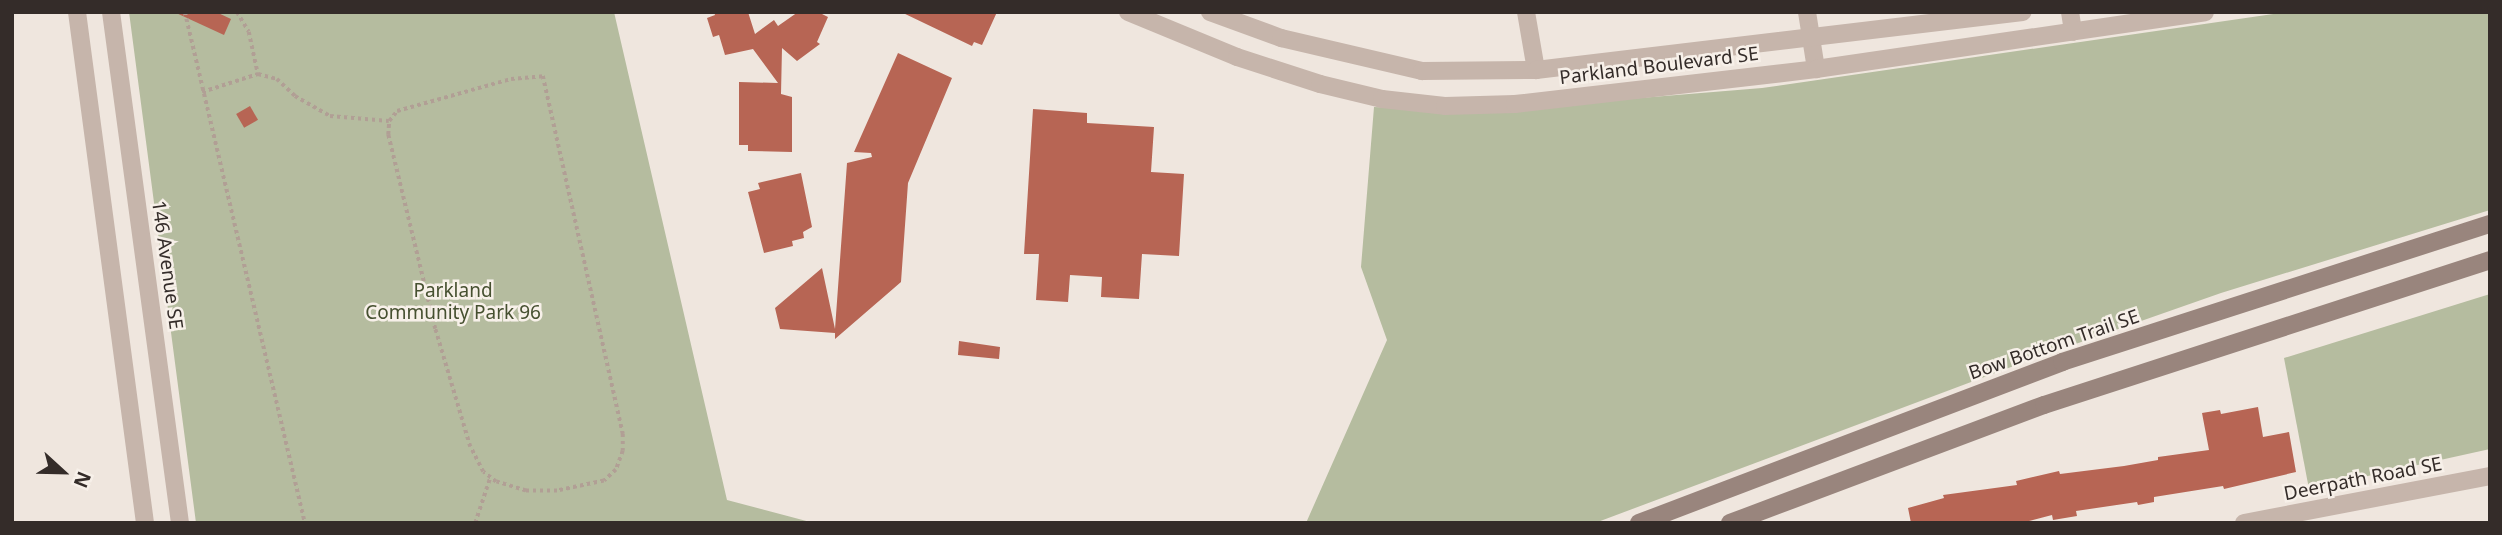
<!DOCTYPE html>
<style>
body{margin:0}
#map{position:relative;width:2502px;height:535px;overflow:hidden;background:#efe6de;font-family:"Noto Sans",sans-serif}
div>[style]{position:absolute}
[style*='--x']{left:calc(var(--x)*1px);top:calc(var(--y)*1px);width:calc(var(--w)*1px);rotate:calc(var(--a)*1deg)}
.green>*{inset:0;background:#b5bc9f}
.building>*{inset:0;background:#b76554;transform-origin:0 0}
.path>*{height:3.5px;margin-top:-1.75px;transform-origin:0;background:repeating-linear-gradient(90deg,#b19f95 0 3.5px,transparent 0 7px)}
.minor>*{height:18px;margin:-9px;padding:0 9px;transform-origin:9px;border-radius:9px;background:#c6b5ab}
.tertiary>*{height:18px;margin:-9px;padding:0 9px;transform-origin:9px;border-radius:9px;background:#c6b5ab}
.secondary>*{height:18px;margin:-9px;padding:0 9px;transform-origin:9px;border-radius:9px;background:#99857d}
span{translate:-50% -50%;white-space:nowrap;text-align:center;line-height:1.15;-webkit-text-stroke:5px #f7f0e9;paint-order:stroke}
.street-label{font-size:19px;color:#342c29}
.park-label{font-size:19px;color:#465030}
.frame{position:absolute;inset:0;border:14px solid #342c29;pointer-events:none}
.north{position:absolute;left:28px;top:437px;width:70px;height:70px;-webkit-text-stroke:5px #f7f0e9;paint-order:stroke;rotate:112deg;font-size:19px;font-weight:700;line-height:28px;text-align:center;color:#342c29}
.north::after{content:'';display:block;margin:auto;width:24px;height:32px;background:#342c29;clip-path:polygon(50% 0,100% 100%,50% 72%,0 100%)}
</style>
<div id="map">
<div class="green">
<div style="clip-path:polygon(129px 12px,614px 12px,727px 500px,814px 523px,196px 523px)"></div>
<div style="clip-path:polygon(2287px 12px,2490px 12px,2490px 210px,2221px 293px,2027px 361px,1595px 523px,1306px 523px,1387px 340px,1361px 267px,1374px 107px,1444px 110px,1507px 109px,1762px 88px)"></div>
<div style="clip-path:polygon(2490px 294px,2490px 449px,2309px 489px,2284px 358px)"></div>
</div>
<div class="building">
<div style="clip-path:polygon(174px 12px,216px 12px,231px 19px,224px 35px)"></div>
<div style="clip-path:polygon(714px 12px,748px 12px,755px 34px,774px 20px,778px 26px,798px 12px,818px 12px,828px 17px,817px 42px,820px 44px,797px 61px,782px 48px,781px 94px,792px 97px,792px 152px,748px 151px,748px 145px,739px 145px,739px 82px,778px 83px,753px 49px,725px 55px,719px 35px,713px 37px,707px 18px,715px 15px)"></div>
<div style="clip-path:polygon(901px 12px,997px 12px,982px 45px,974px 42px,972px 46px)"></div>
<div style="clip-path:polygon(898px 53px,952px 78px,908px 183px,901px 282px,835px 339px,835px 333px,780px 329px,775px 308px,822px 268px,835px 329px,847px 163px,872px 157px,871px 153px,854px 152px)"></div>
<div style="left:250px;top:106px;width:16px;height:16px;rotate:60deg"></div>
<div style="clip-path:polygon(1033px 109px,1087px 113px,1087px 123px,1154px 127px,1151px 172px,1184px 174px,1179px 256px,1142px 254px,1139px 299px,1101px 297px,1102px 277px,1070px 275px,1068px 302px,1036px 300px,1039px 254px,1024px 254px)"></div>
<div style="clip-path:polygon(801px 173px,812px 227px,803px 232px,804px 238px,792px 241px,793px 246px,764px 253px,748px 192px,760px 189px,758px 183px)"></div>
<div style="clip-path:polygon(959px 341px,1000px 347px,999px 359px,958px 355px)"></div>
<div style="clip-path:polygon(2258px 407px,2263px 437px,2289px 432px,2296px 472px,2224px 489px,2223px 486px,2154px 497px,2154px 502px,2138px 505px,2137px 502px,2076px 511px,2077px 516px,2053px 520px,2052px 515px,2021px 523px,1911px 523px,1908px 508px,1944px 498px,1943px 495px,2017px 485px,2016px 481px,2059px 471px,2060px 474px,2124px 466px,2158px 460px,2158px 457px,2209px 450px,2202px 413px,2220px 410px,2221px 414px)"></div>
</div>
<div class="path">
<div style="--x:185;--y:12;--w:525;--a:76.78"></div>
<div style="--x:237;--y:12;--w:23;--a:59"></div>
<div style="--x:249;--y:32;--w:43;--a:77.9"></div>
<div style="--x:543;--y:76;--w:367;--a:77.4"></div>
<div style="--x:623;--y:434;--w:17;--a:90"></div>
<div style="--x:623;--y:451;--w:20;--a:110"></div>
<div style="--x:616;--y:470;--w:16;--a:137"></div>
<div style="--x:604;--y:481;--w:48;--a:168"></div>
<div style="--x:557;--y:491;--w:31;--a:180"></div>
<div style="--x:526;--y:491;--w:31;--a:-163"></div>
<div style="--x:496;--y:482;--w:16;--a:-142"></div>
<div style="--x:483;--y:472;--w:28;--a:-117"></div>
<div style="--x:470;--y:447;--w:123;--a:-106.5"></div>
<div style="--x:435;--y:329;--w:200;--a:-103.6"></div>
<div style="--x:388;--y:135;--w:14;--a:-86"></div>
<div style="--x:389;--y:121;--w:13;--a:-51"></div>
<div style="--x:397;--y:111;--w:118;--a:-15.7"></div>
<div style="--x:511;--y:79;--w:32;--a:-5"></div>
<div style="--x:202;--y:92;--w:59;--a:-17.8"></div>
<div style="--x:258;--y:74;--w:20;--a:15"></div>
<div style="--x:277;--y:79;--w:25;--a:43"></div>
<div style="--x:295;--y:96;--w:40;--a:29.7"></div>
<div style="--x:330;--y:116;--w:59;--a:4.8"></div>
<div style="--x:475;--y:523;--w:47;--a:-71.6"></div>
</div>
<div class="minor">
<div style="--x:1526;--y:12;--w:59;--a:80.2"></div>
<div style="--x:1807;--y:12;--w:58;--a:81"></div>
<div style="--x:2070;--y:12;--w:20;--a:81"></div>
<div style="--x:2244;--y:523;--w:250;--a:-10.8"></div>
</div>
<div class="tertiary">
<div style="--x:77;--y:12;--w:516;--a:82.42"></div>
<div style="--x:111;--y:12;--w:516;--a:82.31"></div>
<div style="--x:1128;--y:12;--w:118;--a:22.4"></div>
<div style="--x:1237;--y:57;--w:87;--a:18"></div>
<div style="--x:1320;--y:84;--w:64;--a:13.6"></div>
<div style="--x:1382;--y:99;--w:63;--a:6.3"></div>
<div style="--x:1445;--y:106;--w:70;--a:-1.6"></div>
<div style="--x:1515;--y:104;--w:303;--a:-6.6"></div>
<div style="--x:1816;--y:69;--w:393;--a:-8.3"></div>
<div style="--x:1210;--y:12;--w:76;--a:20.1"></div>
<div style="--x:1281;--y:38;--w:145;--a:13.2"></div>
<div style="--x:1422;--y:71;--w:114;--a:-0.5"></div>
<div style="--x:1536;--y:70;--w:490;--a:-6.8"></div>
</div>
<div class="secondary">
<div style="--x:1639;--y:523;--w:453;--a:-20.8"></div>
<div style="--x:2062;--y:362;--w:450;--a:-17.9"></div>
<div style="--x:1730;--y:523;--w:335;--a:-20.6"></div>
<div style="--x:2044;--y:405;--w:469;--a:-18"></div>
</div>
<div class="street-label">
<span style="left:1659px;top:66px;rotate:-7deg">Parkland Boulevard SE</span>
<span style="left:167px;top:265px;rotate:82deg">146 Avenue SE</span>
<span style="left:2054px;top:345px;rotate:-19deg">Bow Bottom Trail SE</span>
<span style="left:2363px;top:479px;rotate:-11deg">Deerpath Road SE</span>
</div>
<div class="park-label">
<span style="left:453px;top:302px">Parkland<br>Community Park 96</span>
</div>
<div class="frame"></div>
<div class="north">N</div>
</div>
